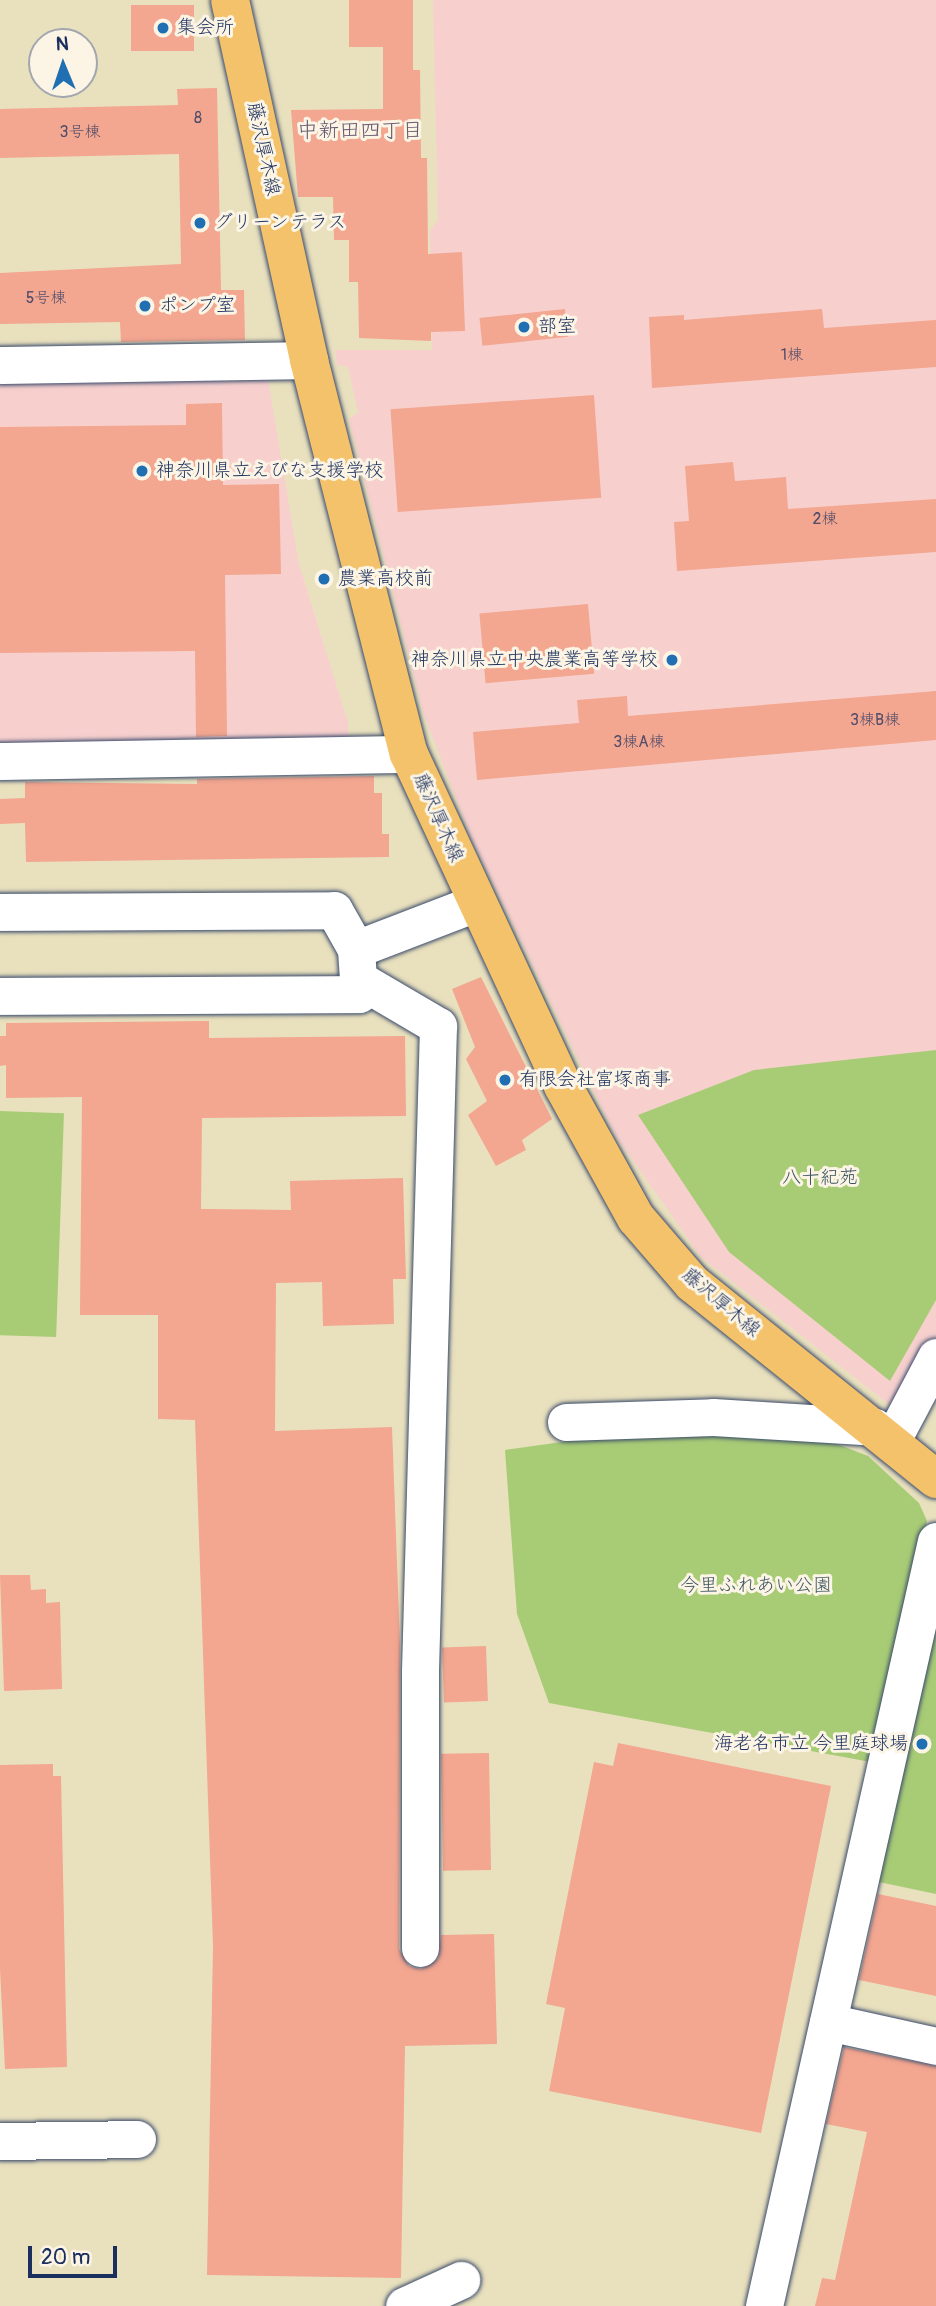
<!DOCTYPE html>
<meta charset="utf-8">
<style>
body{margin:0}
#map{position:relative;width:936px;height:2306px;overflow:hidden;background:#e9e1be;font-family:Pangolin,"Klee One",sans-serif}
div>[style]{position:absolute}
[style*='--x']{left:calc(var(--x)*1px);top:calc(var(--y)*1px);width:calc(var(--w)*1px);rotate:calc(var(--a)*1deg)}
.built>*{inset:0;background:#f7d0ce}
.green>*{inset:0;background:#a8cc76;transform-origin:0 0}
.building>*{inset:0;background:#f3a690;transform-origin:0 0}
.roads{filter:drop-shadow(0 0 2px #3a4a6c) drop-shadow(0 0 2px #3a4a6c)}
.minor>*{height:37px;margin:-18.5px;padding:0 18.5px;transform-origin:18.5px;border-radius:18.5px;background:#fff}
.major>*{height:38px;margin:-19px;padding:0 19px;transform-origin:19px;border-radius:19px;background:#f3c26a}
.dots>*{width:19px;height:19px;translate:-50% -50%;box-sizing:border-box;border:4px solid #fcf5e5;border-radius:50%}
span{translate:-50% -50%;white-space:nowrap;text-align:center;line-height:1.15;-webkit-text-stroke:6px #fcf5e5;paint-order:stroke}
.number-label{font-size:16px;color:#514d6a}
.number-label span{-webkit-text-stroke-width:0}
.poi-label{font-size:19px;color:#1b2f5e}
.left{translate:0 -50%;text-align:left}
.right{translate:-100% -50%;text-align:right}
.street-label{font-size:19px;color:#1b2f5e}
.park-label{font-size:19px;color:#3e5664}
.neighbourhood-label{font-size:21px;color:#675970}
.north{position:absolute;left:28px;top:28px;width:70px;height:70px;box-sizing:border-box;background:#fcf5e5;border:2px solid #a2a6af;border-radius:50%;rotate:358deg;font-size:19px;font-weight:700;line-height:28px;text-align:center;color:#1b2f5e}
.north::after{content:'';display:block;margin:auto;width:24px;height:32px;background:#1f6fb2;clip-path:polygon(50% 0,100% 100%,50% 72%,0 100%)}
.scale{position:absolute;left:28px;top:2246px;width:89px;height:32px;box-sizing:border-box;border:4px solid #1b2f5e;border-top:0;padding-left:9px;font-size:21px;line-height:24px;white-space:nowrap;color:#1b2f5e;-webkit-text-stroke:5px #fcf5e5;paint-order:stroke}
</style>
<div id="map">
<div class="built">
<div style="clip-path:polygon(433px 0,936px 0,936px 1344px,891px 1406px,701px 1257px,615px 1135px,472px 840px,423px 712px,349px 419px,358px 413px,348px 367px,337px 365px,335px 350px,432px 350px,430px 231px,438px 220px)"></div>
<div style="clip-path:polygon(267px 373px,299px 564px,348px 723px,348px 749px,0 752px,0 377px)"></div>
</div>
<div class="green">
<div style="clip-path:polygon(936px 1050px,936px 1300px,890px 1381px,729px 1252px,638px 1115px,754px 1070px)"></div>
<div style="left:0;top:1111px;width:64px;height:224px;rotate:2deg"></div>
<div style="clip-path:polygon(633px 1432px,824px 1439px,868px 1456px,919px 1503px,927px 1521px,876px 1763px,549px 1703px,517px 1614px,505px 1450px)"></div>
<div style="clip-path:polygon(936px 1606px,936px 1894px,879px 1882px)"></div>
</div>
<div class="building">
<div style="clip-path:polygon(349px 0,413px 0,413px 70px,420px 70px,421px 158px,427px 158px,428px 254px,462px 252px,465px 331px,431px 332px,431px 341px,359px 338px,358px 282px,349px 282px,349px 240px,334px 240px,333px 197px,298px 197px,291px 110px,383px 109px,383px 47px,349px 47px)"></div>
<div style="left:131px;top:5px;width:63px;height:46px"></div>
<div style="clip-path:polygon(217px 88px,221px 290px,244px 290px,245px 340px,121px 342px,120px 322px,0 324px,0 273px,181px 264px,179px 154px,0 158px,0 109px,178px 105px,177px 89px)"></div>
<div style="left:565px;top:309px;width:28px;height:86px;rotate:84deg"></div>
<div style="clip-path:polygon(822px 309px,824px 328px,936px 320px,936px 367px,652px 388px,649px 317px,684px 315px,684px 320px)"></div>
<div style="left:594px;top:395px;width:103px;height:204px;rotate:86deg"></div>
<div style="clip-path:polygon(222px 403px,223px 485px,279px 484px,281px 574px,225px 575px,227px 736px,196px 737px,195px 651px,0 653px,0 427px,186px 425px,186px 404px)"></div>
<div style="clip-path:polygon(733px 462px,735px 481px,786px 477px,788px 509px,936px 499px,936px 552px,677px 571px,674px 522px,689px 521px,685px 466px)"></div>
<div style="left:588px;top:604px;width:70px;height:109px;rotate:85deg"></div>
<div style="clip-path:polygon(936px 691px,936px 740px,477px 780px,473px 732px,579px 723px,577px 700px,627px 696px,628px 716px)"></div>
<div style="clip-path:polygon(374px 776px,374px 793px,382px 793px,382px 834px,389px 834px,389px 857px,26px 862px,25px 823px,0 824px,0 799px,25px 798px,25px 782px,197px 784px,197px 779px)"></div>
<div style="clip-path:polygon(481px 977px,552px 1119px,522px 1140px,526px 1150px,496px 1166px,468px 1115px,487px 1101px,466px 1059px,475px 1047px,452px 989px)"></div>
<div style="clip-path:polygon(209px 1021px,209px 1038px,405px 1036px,406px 1116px,202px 1118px,201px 1209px,291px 1210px,290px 1181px,403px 1178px,406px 1279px,393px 1279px,394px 1324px,323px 1326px,322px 1282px,276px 1283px,275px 1431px,392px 1427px,400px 1644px,399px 1949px,409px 1966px,421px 1969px,438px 1959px,441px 1935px,494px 1934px,497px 2044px,405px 2046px,401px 2278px,207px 2275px,213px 1946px,195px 1420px,158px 1419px,158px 1315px,80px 1315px,82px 1097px,6px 1098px,6px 1065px,0 1066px,0 1036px,6px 1036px,6px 1023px)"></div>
<div style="clip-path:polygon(0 1575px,30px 1575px,31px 1590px,46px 1589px,46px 1603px,60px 1602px,62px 1689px,4px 1691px)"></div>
<div style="left:486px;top:1646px;width:55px;height:44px;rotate:88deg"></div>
<div style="clip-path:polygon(618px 1743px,831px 1786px,761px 2133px,549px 2091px,565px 2008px,546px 2004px,594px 1762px,613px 1766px)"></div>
<div style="left:489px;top:1753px;width:117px;height:48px;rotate:89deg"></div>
<div style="clip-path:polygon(53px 1764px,53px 1776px,61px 1776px,67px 2067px,5px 2069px,0 1969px,0 1765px)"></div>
<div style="clip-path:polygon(878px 1894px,936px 1906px,936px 1996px,859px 1980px)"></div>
<div style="clip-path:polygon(844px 2047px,936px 2066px,936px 2306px,815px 2306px,822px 2278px,835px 2280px,867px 2132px,826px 2124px)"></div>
</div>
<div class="roads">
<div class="minor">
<div style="--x:0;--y:365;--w:309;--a:-0.9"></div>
<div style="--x:0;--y:761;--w:409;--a:-1"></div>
<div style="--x:0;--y:912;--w:334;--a:-0.3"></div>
<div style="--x:334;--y:910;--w:45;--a:60.6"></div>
<div style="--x:356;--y:949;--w:45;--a:86.2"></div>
<div style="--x:359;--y:994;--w:359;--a:179.7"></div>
<div style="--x:356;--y:949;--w:129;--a:-21"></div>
<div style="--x:358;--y:979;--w:93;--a:30.4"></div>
<div style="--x:438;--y:1026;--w:645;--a:91.6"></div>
<div style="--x:420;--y:1671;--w:277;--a:90"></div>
<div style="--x:566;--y:1422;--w:147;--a:-1.9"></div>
<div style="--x:713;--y:1417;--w:162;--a:3.5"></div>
<div style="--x:892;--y:1440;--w:94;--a:-62.1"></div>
<div style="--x:828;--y:2022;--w:111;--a:12.5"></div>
<div style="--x:0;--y:2141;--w:137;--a:-0.8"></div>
<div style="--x:404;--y:2306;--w:63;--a:-24.5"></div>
<div style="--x:764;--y:2306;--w:784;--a:-77.33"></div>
</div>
<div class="major">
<div style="--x:230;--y:0;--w:369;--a:77.6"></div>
<div style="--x:309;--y:360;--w:406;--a:75.8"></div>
<div style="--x:409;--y:754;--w:366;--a:65.1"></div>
<div style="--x:563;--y:1086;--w:151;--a:61.1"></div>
<div style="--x:636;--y:1218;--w:86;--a:49.3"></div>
<div style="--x:692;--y:1283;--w:313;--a:38.8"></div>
</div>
</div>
<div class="dots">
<div style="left:163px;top:28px;background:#1f6fb2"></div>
<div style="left:200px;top:223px;background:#1f6fb2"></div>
<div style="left:145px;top:306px;background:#1f6fb2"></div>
<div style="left:524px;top:327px;background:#1f6fb2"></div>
<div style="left:142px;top:471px;background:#1f6fb2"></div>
<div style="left:324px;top:579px;background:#1f6fb2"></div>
<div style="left:672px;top:660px;background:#1f6fb2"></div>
<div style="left:505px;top:1080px;background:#1f6fb2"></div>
<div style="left:922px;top:1744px;background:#1f6fb2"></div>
</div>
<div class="number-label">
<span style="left:198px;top:118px">8</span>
<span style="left:80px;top:132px">3号棟</span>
<span style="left:46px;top:298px">5号棟</span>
<span style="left:792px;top:355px">1棟</span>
<span style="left:825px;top:519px">2棟</span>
<span style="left:875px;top:720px">3棟B棟</span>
<span style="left:639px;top:742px">3棟A棟</span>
</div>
<div class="poi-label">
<span class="left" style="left:177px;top:28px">集会所</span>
<span class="left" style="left:214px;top:223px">グリーンテラス</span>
<span class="left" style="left:159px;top:306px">ポンプ室</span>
<span class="left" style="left:538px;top:327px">部室</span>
<span class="left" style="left:156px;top:471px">神奈川県立えびな支援学校</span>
<span class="left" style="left:338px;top:579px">農業高校前</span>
<span class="right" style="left:658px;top:660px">神奈川県立中央農業高等学校</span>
<span class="left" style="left:519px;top:1080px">有限会社富塚商事</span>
<span class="right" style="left:908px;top:1744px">海老名市立 今里庭球場</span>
</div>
<div class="street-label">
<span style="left:263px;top:149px;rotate:78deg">藤沢厚木線</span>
<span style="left:438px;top:818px;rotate:66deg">藤沢厚木線</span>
<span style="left:721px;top:1303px;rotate:40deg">藤沢厚木線</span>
</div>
<div class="park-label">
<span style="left:820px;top:1178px">八十紀苑</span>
<span style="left:756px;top:1586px">今里ふれあい公園</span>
</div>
<div class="neighbourhood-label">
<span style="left:360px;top:131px">中新田四丁目</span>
</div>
<div class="north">N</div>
<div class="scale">20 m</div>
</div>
